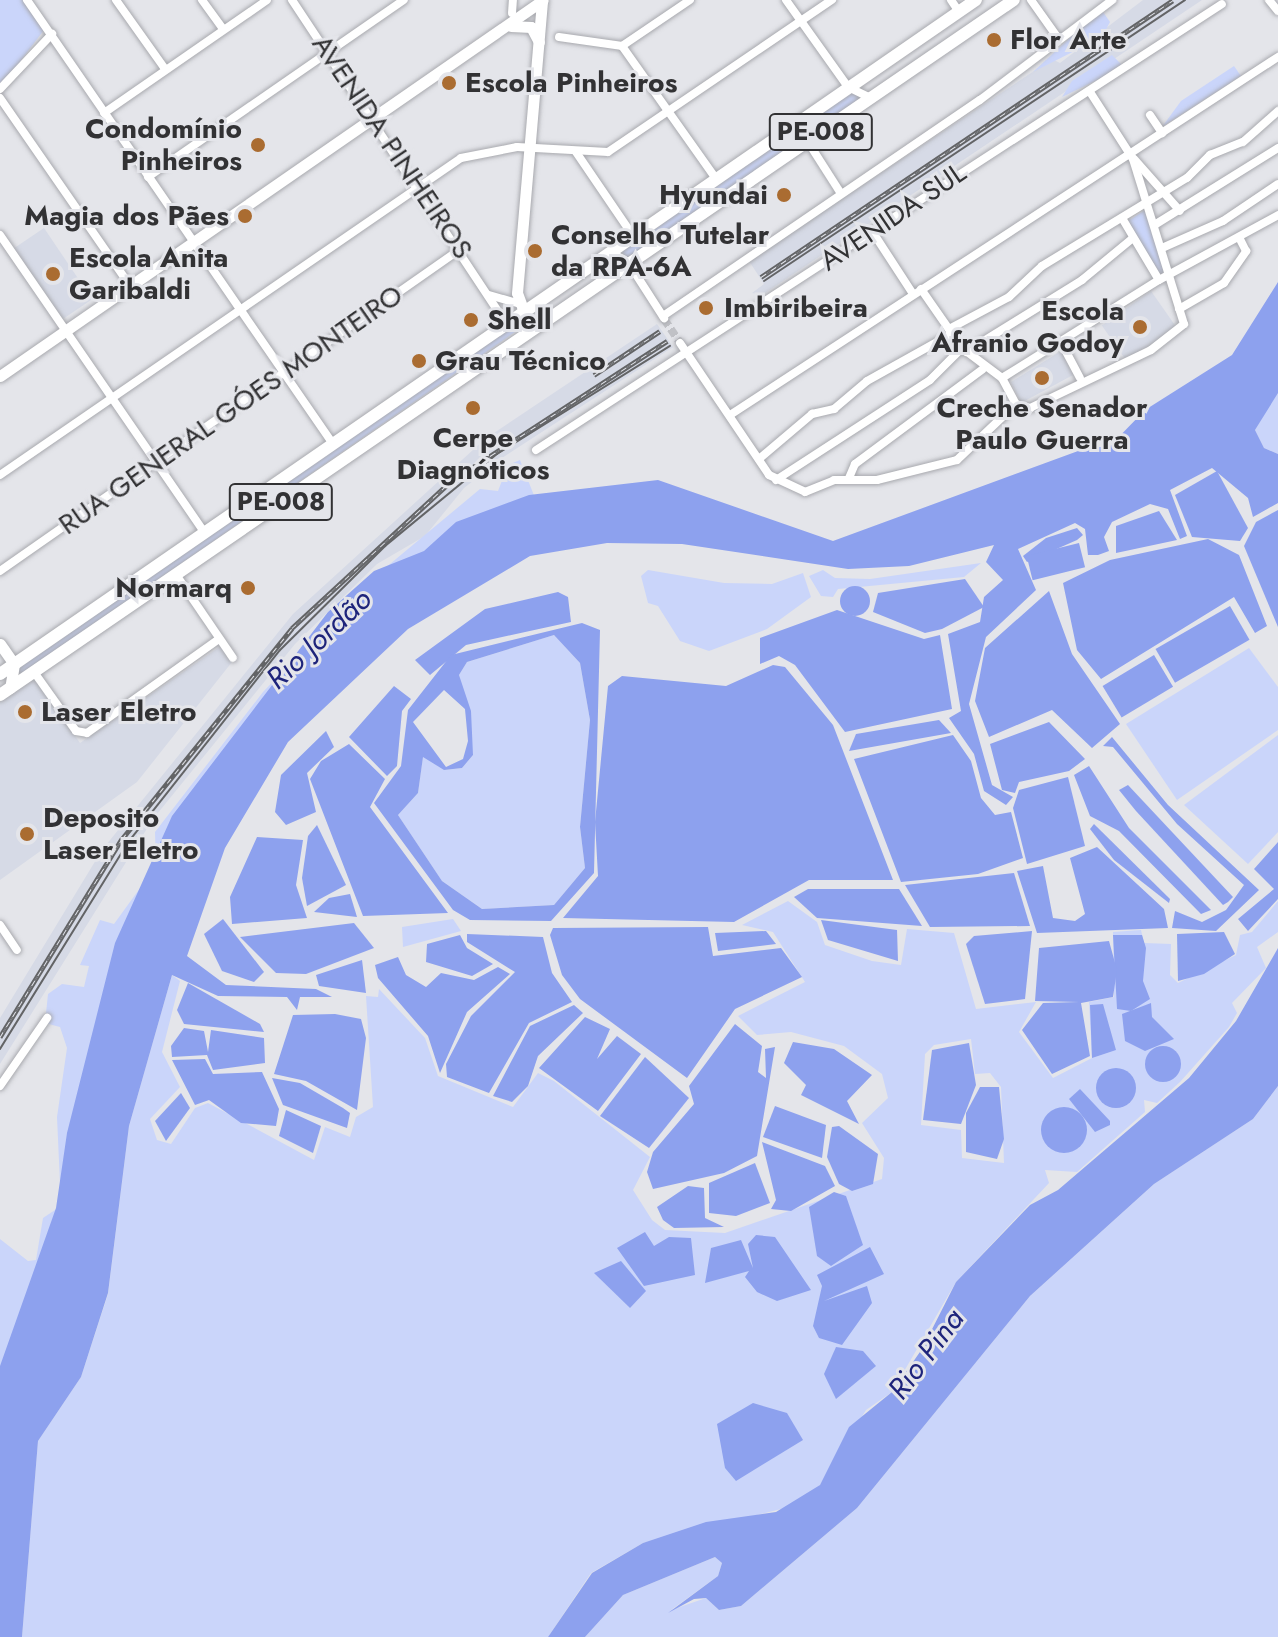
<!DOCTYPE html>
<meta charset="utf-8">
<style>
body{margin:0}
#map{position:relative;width:1278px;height:1637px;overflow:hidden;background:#e4e5ea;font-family:Jost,sans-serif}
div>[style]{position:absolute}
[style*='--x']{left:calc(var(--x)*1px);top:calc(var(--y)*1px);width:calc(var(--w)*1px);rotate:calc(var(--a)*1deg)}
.built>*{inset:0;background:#d6dae6;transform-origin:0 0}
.green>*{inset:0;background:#cad5fa}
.water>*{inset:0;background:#8da1ee;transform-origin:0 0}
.round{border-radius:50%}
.minor-tunnel>*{height:8px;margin-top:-4px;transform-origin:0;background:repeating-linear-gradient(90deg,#c0c1c6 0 8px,transparent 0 12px)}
.roads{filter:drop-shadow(0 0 2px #a8a9ae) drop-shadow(0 0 2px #a8a9ae)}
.minor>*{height:8px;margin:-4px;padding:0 4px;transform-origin:4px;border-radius:4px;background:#fff}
.major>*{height:11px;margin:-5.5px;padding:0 5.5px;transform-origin:5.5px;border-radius:5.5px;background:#fff}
.highway>*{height:12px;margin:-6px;padding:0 6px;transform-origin:6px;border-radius:6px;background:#fff}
.tram>*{height:2px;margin:-1px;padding:0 1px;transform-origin:1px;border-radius:1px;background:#636466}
.rail>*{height:5px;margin-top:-2.5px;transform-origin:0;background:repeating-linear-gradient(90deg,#e4e5ea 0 6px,#636466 0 12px);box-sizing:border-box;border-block:2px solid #636466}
.dots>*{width:22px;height:22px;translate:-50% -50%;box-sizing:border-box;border:4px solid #e4e5ea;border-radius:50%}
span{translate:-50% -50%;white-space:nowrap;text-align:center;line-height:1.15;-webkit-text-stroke:6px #e4e5ea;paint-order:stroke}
.shield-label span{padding:2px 6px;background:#e4e5ea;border:2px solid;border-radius:6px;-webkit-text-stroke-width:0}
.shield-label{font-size:26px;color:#323234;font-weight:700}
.poi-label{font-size:28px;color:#323234;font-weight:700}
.left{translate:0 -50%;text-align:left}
.right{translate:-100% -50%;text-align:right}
.street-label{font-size:28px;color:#323234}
.water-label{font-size:30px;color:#1e247b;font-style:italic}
</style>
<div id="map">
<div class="built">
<div style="clip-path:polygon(1143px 0,1202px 0,762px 295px,752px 293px,764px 284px,749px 261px,1052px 59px,1060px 63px)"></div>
<div style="left:44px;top:228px;width:86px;height:37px;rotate:56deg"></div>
<div style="left:1151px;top:291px;width:47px;height:60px;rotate:55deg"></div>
<div style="clip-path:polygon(657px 324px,673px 347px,505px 456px,464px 488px,425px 536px,377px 564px,295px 644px,153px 819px,0 1064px,0 1018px,102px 850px,293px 614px,485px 439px)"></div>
<div style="clip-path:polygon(1061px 351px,1073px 375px,1021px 403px,1011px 382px)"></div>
<div style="clip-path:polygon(221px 646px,232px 662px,137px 782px,0 880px,0 702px,35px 678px,80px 743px)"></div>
</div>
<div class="green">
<div style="clip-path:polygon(0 0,23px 0,44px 30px,0 88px)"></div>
<div style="clip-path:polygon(1101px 9px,1110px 22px,1102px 37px,1033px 72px)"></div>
<div style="clip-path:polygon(1112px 55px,1124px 67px,1062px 97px,1072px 81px)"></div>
<div style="clip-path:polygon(1234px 66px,1241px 76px,1162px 127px,1181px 101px)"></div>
<div style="clip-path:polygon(850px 90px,864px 97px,627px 260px,621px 250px)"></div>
<div style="clip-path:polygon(1145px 210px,1164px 272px,1160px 275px,1125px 223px)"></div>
<div style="clip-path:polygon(532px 312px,528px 323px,13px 680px,15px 668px)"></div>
<div style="clip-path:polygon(1278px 390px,1278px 454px,1264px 448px,1255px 430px)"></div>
<div style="clip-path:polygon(520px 460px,537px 503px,436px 543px,357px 601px,280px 684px,205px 783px,114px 978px,56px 1246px,0 1406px,0 1239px,28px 1261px,36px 1260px,43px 1218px,61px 1206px,57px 1117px,67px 1048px,60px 1027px,45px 1023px,48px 994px,62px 984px,84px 987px,89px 966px,80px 965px,100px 920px,114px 924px,156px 866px,155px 832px,263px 692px,366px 584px,480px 489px,498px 491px,508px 465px)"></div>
<div style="clip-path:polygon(981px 563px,964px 577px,838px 589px,833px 597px,821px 596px,809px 576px,823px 570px,835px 578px,870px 579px)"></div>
<div style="clip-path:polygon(648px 570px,724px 583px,772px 584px,803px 573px,811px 597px,767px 629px,709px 651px,680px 641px,658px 606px,648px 603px,641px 576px)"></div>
<div style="clip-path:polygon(554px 635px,580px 663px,590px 720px,580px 827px,585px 868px,554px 905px,482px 909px,442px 881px,398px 815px,418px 793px,423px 756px,444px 770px,462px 768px,473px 755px,459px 675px,467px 662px)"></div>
<div style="clip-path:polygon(1249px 648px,1278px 687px,1278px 730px,1177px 800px,1126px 724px)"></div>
<div style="clip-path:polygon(1278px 735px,1278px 832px,1248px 864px,1184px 805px)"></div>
<div style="clip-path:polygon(evenodd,788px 901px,817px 922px,825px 945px,872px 961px,901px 965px,907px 929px,954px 933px,976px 1009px,1036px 1002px,1019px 1032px,1053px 1078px,1092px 1058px,1089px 1002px,1114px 997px,1113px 932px,1141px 930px,1144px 943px,1171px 944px,1170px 975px,1178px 983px,1236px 955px,1240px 935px,1252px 932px,1278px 901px,1278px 932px,1257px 947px,1266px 968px,1232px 1003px,1237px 1013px,1229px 1027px,1180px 1082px,1157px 1103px,1144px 1100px,1145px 1112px,1077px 1172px,1045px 1170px,1049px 1183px,956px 1282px,892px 1392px,866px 1410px,820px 1485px,797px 1505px,643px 1543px,591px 1573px,548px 1637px,22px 1637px,38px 1441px,81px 1377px,108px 1294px,129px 1126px,172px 975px,180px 981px,162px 1052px,180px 1087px,150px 1119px,157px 1140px,171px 1144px,195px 1108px,208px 1103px,314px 1160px,325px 1127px,350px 1137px,356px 1117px,373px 1107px,366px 996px,378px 997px,379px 989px,425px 1038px,438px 1076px,513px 1107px,538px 1073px,554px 1081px,650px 1157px,633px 1190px,652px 1220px,665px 1230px,725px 1233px,882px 1179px,884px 1158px,862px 1123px,888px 1098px,882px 1074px,844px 1046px,791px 1032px,757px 1035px,738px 1016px,805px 982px,773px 932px,742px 925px,788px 901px,971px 1039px,975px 1074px,990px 1073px,1001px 1087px,1004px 1163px,962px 1158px,961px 1130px,921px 1125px,925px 1054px,934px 1045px,971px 1039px)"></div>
<div style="clip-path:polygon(453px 919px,461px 931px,403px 947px,402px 927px)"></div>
<div style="clip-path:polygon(1278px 1086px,1278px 1637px,585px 1637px,623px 1595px,715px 1557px,722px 1563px,718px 1576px,671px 1610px,706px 1598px,719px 1610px,741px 1606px,857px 1508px,1030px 1296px,1154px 1184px,1253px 1119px)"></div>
</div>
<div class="water">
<div style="clip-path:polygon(1278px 282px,1278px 393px,1255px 430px,1264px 448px,1278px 454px,1278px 503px,1253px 517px,1248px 498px,1212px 468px,1170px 490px,1187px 536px,1180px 539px,1168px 509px,1150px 504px,1112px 522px,1104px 537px,1109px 551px,1098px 555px,1088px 555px,1085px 529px,1075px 523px,1018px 549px,1036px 590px,986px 637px,969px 704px,992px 785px,1013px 797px,1006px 805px,984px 791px,974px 754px,949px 718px,961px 711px,948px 634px,980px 622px,984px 597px,1003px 580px,986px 562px,994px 545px,909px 566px,848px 569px,682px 544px,607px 543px,530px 556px,408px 629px,288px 742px,225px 848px,187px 956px,226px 985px,316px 989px,332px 997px,300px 997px,297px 1010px,287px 997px,218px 996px,172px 975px,129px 1126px,108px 1293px,81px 1377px,38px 1441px,22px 1637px,0 1637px,0 1366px,56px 1208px,67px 1133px,115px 943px,172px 816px,328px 612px,374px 571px,424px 551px,456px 522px,529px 495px,658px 480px,833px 541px,1089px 447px,1109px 447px,1145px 410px,1232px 355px)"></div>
<div style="clip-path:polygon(1217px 471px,1248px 528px,1240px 541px,1192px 537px,1175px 495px)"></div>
<div style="clip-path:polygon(1278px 510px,1278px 627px,1244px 546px,1256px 522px)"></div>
<div style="clip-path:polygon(1159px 511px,1177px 540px,1116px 553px,1116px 526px)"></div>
<div style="clip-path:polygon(1077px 528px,1083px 535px,1077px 540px,1027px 562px,1023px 556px,1046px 538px)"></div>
<div style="clip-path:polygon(1208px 539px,1239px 555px,1267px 626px,1255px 633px,1234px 597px,1101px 679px,1077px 650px,1063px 583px,1110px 560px)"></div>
<div style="left:1079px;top:543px;width:25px;height:54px;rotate:76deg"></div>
<div style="clip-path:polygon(965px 579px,984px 607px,942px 629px,925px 633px,873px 612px,878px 593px)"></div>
<div class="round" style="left:840px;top:586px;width:30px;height:30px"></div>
<div style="clip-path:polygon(1049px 591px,1072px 654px,1120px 724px,1092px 748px,1052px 710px,989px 737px,975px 701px,985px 648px)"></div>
<div style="clip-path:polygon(558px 592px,568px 597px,571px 622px,466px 645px,430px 675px,415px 660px,485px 609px)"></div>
<div style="left:1230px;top:606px;width:39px;height:86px;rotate:60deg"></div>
<div style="clip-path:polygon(837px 610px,924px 639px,940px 635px,952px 709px,845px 732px,795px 665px,779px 656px,760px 664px,760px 638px)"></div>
<div style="clip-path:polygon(evenodd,582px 623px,600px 630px,594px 873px,551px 921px,470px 920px,453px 910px,374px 803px,401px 766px,408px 710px,451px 655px,582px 623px,554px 635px,580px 663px,590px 720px,580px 827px,585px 868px,554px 905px,482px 909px,442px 881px,398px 815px,418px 793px,423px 757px,444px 770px,462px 768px,473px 755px,471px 711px,459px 675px,467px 662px,554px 635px,582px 623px,444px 690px,465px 709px,468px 741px,463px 759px,446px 767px,413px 722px,444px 690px)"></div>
<div style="left:1154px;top:655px;width:37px;height:60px;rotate:59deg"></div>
<div style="clip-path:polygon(773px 665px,785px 667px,833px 725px,893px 880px,809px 880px,734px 922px,563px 918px,598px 876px,595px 822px,608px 686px,622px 676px,726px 686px)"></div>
<div style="clip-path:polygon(394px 686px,411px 699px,402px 711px,397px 766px,387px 776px,349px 737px)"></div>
<div style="clip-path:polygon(939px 720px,951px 733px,849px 751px,856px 734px)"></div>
<div style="clip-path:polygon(1049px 722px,1085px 759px,1069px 771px,1019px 782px,1015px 793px,1002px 790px,990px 744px)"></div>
<div style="clip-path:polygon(326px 731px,334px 747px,307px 773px,316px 812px,286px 825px,275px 812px,281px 775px)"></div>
<div style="clip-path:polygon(953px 735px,971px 761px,981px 798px,995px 815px,1011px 812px,1023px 858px,978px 874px,901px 882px,854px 759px)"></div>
<div style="clip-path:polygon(1112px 737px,1168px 805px,1259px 890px,1216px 931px,1172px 928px,1175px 911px,1202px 922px,1226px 910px,1244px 885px,1177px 824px,1113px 747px,1103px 746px)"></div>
<div style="clip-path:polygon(349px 744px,385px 779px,370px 807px,448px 913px,363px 916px,310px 779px,321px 761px)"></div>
<div style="clip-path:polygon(1089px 766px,1129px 828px,1211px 910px,1201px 914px,1119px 831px,1090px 816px,1074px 775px)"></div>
<div style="clip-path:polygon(1068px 777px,1085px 846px,1027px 864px,1013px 808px,1019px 790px)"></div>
<div style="clip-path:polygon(1128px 785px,1233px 897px,1228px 902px,1223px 905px,1136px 811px,1119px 790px)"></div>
<div style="clip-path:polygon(1094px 824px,1170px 899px,1169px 903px,1114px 860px,1090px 829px)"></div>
<div style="clip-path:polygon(317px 825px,346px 885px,307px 906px,302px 878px,308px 836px)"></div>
<div style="clip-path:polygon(257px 837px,303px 840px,296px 885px,307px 918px,232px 924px,230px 897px)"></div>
<div style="clip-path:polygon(1278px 842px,1278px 899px,1248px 931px,1238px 919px,1274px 889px,1254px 869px)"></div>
<div style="clip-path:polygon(1097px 847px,1164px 909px,1168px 928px,1037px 933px,1017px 871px,1043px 866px,1053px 918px,1075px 921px,1085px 914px,1070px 858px)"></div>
<div style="clip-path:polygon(1014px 873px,1030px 926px,930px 927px,905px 885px)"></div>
<div style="clip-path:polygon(808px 889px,899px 889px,922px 926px,817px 918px,794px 897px)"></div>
<div style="clip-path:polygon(350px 894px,357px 917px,314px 912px,329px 898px)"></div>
<div style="clip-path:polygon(223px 919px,264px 972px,254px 982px,222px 971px,204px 934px)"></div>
<div style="clip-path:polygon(821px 920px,897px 930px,898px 961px,828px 940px)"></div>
<div style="clip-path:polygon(354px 923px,374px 948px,306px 974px,276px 973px,240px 937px)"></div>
<div style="clip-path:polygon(708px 927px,713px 956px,781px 948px,802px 977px,735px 1009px,687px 1078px,580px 999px,562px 975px,550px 935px,553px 928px)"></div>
<div style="clip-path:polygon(766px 931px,776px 944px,718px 951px,715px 933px)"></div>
<div style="clip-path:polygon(1032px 931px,1025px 999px,985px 1004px,966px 944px,974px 936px)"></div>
<div style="clip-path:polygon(1224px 932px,1235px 954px,1204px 974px,1178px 981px,1177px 934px)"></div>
<div style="clip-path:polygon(467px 934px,543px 937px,552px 973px,572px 1002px,529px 1023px,489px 1093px,447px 1077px,446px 1064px,471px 1016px,515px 972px,467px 942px)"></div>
<div style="clip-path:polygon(460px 935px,467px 948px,493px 964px,472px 976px,426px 962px,427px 944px)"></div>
<div style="clip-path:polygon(1113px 935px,1142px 935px,1146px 948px,1143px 981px,1150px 999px,1131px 1011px,1117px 1009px)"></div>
<div style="clip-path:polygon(1109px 941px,1117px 970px,1113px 997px,1081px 1003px,1090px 1056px,1052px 1074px,1022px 1030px,1043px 1003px,1079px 1002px,1035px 1001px,1039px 948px)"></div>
<div style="clip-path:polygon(1278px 948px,1278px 1086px,1253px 1119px,1154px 1184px,1030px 1296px,857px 1508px,741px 1606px,719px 1610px,706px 1598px,694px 1599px,668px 1613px,718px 1576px,722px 1563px,715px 1557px,623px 1595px,585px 1637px,548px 1637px,592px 1573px,643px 1543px,706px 1522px,776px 1512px,820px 1485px,849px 1427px,892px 1392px,922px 1349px,956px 1282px,1030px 1205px,1058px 1190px,1189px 1078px,1236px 1021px)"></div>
<div style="clip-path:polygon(398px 957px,406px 975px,426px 987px,441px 973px,474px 980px,498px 967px,510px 974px,467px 1012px,440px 1073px,428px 1036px,378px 978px,375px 965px)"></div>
<div style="clip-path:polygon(362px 960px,366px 993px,319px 986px,316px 975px)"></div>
<div style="clip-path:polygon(188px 983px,260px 1024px,264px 1032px,184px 1024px,177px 1010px)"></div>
<div style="clip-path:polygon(1151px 1003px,1152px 1017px,1174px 1039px,1145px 1051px,1125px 1041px,1122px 1014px)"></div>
<div style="clip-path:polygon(1103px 1004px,1116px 1050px,1092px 1058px,1090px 1005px)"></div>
<div style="clip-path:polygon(574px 1005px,583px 1013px,538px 1056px,528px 1086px,512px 1102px,493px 1096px,530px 1026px)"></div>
<div style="clip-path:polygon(335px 1014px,361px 1019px,366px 1038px,357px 1110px,306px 1081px,274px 1074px,293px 1015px)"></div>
<div style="clip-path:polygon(585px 1017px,610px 1029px,597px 1059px,617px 1036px,641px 1054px,598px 1111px,539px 1068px)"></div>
<div style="clip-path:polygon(735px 1024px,762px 1046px,758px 1072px,766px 1078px,765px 1049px,775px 1047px,757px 1156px,724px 1173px,653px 1189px,647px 1172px,653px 1152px,694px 1104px,689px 1086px)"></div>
<div style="clip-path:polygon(184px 1028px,204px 1031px,208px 1052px,211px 1030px,264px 1038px,265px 1063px,213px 1070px,207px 1055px,172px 1057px,171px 1046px)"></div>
<div style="clip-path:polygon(793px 1042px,834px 1049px,872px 1075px,847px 1101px,859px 1124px,801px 1095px,806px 1085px,784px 1063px)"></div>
<div style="clip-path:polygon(969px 1043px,976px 1085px,961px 1124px,923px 1120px,932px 1050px)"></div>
<div class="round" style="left:1145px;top:1046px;width:36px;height:36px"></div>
<div style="clip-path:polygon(645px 1057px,689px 1098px,649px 1148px,600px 1116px)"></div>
<div style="clip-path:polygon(205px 1059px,213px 1074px,262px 1072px,279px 1109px,276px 1126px,241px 1123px,209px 1100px,195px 1105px,172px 1060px)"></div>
<div class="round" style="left:1096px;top:1068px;width:40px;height:40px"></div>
<div style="clip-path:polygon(272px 1078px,300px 1083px,343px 1108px,350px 1113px,347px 1128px,283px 1105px)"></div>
<div style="clip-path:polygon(980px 1087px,999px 1087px,1004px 1139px,997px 1159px,966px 1152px,966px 1113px)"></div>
<div style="clip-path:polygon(1080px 1089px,1110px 1121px,1110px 1125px,1095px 1132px,1069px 1099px)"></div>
<div style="clip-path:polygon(181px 1093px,190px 1108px,166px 1141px,155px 1121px)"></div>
<div style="clip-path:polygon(775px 1106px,826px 1125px,822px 1158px,763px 1137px)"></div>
<div class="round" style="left:1041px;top:1107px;width:46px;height:46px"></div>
<div style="clip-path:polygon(286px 1110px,321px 1126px,313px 1153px,279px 1136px)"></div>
<div style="clip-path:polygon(839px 1126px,878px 1154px,873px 1184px,852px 1191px,839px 1184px,827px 1157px,832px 1127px)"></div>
<div style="clip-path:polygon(762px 1142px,825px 1166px,835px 1186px,791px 1211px,771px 1209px,776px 1200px)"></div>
<div style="clip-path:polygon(755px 1163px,770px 1203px,736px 1216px,709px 1213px,709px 1183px)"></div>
<div style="clip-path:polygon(688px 1186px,704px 1188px,705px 1218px,724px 1227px,674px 1228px,663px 1220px,657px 1207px)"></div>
<div style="clip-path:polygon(834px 1192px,846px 1196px,863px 1245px,831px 1266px,817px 1256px,809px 1207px)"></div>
<div style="clip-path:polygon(645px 1232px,654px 1246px,669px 1237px,691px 1238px,695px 1275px,644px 1286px,617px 1248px)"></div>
<div style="clip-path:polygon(756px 1235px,775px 1237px,811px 1290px,777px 1301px,757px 1292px,745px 1277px,749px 1271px,705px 1283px,711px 1248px,741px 1240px,753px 1268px,748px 1244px)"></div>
<div style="clip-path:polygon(870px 1247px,884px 1274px,824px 1301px,867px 1286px,872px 1303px,842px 1345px,819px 1338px,813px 1326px,822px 1286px,817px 1275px)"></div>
<div style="clip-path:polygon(621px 1261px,646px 1291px,630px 1308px,594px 1273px)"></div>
<div style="clip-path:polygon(836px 1347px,863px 1351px,876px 1366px,836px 1399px,824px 1374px)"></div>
<div style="clip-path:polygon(753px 1403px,787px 1413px,803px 1440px,736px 1481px,725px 1468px,717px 1424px)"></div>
</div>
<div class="minor-tunnel">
<div style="--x:664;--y:319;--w:29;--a:56"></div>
</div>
<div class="roads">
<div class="minor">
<div style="--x:27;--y:0;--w:539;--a:55.43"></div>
<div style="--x:116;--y:0;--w:85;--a:54.6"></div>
<div style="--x:202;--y:0;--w:36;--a:54"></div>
<div style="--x:292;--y:0;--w:390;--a:56.5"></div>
<div style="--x:786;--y:0;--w:107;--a:54.5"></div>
<div style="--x:848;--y:87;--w:25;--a:26"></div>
<div style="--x:951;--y:0;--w:14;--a:56"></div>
<div style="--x:1031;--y:0;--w:47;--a:54.6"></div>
<div style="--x:1269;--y:0;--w:14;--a:51"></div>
<div style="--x:512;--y:13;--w:13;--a:-86"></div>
<div style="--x:559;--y:37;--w:64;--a:8.1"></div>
<div style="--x:622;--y:46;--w:164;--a:54.7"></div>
<div style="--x:622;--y:46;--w:82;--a:-34.1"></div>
<div style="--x:0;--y:89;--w:76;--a:-46.6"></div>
<div style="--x:0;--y:98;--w:229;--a:55.3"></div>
<div style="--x:104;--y:113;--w:198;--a:-34.7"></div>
<div style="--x:1150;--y:115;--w:22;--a:56"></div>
<div style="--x:808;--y:142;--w:59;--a:57.4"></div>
<div style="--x:576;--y:152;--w:102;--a:55.8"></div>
<div style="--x:1134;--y:159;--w:69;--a:48.5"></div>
<div style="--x:148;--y:177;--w:311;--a:-34.7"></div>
<div style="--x:1122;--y:218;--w:72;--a:59.2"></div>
<div style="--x:1159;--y:280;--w:136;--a:-28.6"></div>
<div style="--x:1156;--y:224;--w:144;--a:-31.9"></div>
<div style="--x:872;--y:231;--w:75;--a:56.9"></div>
<div style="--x:0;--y:235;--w:360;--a:55.5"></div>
<div style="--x:1162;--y:248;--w:67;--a:-23.9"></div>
<div style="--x:1223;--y:221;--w:66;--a:-33.9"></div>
<div style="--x:610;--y:252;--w:21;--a:29"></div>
<div style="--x:628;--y:262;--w:67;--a:57.3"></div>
<div style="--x:921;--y:289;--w:72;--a:55.2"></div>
<div style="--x:962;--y:348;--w:50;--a:36.9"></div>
<div style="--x:1002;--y:378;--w:30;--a:62"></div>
<div style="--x:489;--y:295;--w:29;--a:16"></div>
<div style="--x:1179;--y:309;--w:52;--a:-30"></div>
<div style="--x:1224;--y:283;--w:39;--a:-55"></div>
<div style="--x:1246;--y:251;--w:13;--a:-117"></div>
<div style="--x:663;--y:316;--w:384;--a:-34.3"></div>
<div style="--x:980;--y:100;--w:166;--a:-37.1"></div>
<div style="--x:949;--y:329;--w:68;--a:-28.1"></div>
<div style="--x:1009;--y:297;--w:45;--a:-43.2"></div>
<div style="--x:1042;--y:266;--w:170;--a:-31.3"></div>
<div style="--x:1187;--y:178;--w:33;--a:-45"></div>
<div style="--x:1210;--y:155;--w:35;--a:-22"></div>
<div style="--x:1243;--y:142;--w:47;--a:-41.5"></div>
<div style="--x:680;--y:343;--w:159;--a:56"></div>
<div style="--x:769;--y:475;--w:40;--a:25"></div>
<div style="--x:805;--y:492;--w:31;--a:-22"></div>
<div style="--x:834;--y:480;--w:43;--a:0"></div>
<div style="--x:877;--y:480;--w:82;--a:-14"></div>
<div style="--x:957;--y:460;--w:81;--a:-43.5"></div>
<div style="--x:1016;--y:404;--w:15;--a:16"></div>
<div style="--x:1030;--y:408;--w:134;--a:-25.6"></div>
<div style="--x:1151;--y:350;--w:42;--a:-38.2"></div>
<div style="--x:1184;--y:324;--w:173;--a:-107.2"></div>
<div style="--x:1133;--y:159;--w:80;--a:-122.7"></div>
<div style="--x:1062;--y:344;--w:38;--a:62"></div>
<div style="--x:966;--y:352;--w:137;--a:-31.8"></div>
<div style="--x:1082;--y:280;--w:66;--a:-39.5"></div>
<div style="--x:1002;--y:378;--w:185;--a:-32"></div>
<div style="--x:730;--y:415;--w:655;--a:-33.16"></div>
<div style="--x:536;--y:450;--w:818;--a:-33.03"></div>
<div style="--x:759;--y:459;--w:70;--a:-40.3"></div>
<div style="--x:812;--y:414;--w:23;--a:-13"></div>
<div style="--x:834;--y:409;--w:43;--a:-40.3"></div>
<div style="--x:867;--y:381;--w:96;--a:-29.2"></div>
<div style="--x:0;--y:475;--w:559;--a:-34.51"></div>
<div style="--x:461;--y:158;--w:57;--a:-11.1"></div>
<div style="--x:517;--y:147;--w:91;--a:3.1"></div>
<div style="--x:608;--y:152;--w:271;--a:-34.2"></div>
<div style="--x:849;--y:478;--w:15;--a:-67"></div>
<div style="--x:855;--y:464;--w:159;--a:-36.6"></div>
<div style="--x:776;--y:480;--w:184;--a:-33"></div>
<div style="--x:930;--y:380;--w:45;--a:-45"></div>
<div style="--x:0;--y:571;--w:564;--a:-34.96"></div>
<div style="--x:177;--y:576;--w:99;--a:55.7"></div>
<div style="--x:34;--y:672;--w:72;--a:54.6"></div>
<div style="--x:76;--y:731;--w:11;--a:10"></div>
<div style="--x:87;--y:733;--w:162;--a:-35.5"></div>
<div style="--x:0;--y:925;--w:30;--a:56"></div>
<div style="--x:0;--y:1086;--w:83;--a:-55.3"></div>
</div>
<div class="major">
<div style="--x:511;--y:26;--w:20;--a:3"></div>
<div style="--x:531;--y:27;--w:17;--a:62"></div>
<div style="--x:524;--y:312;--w:20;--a:-110"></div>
<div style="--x:517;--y:293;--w:293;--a:-85.1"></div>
<div style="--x:0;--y:376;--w:660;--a:-34.7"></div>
<div style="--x:0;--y:644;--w:24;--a:55"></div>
<div style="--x:14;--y:664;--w:24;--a:99"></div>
</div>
<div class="highway">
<div style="--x:0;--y:674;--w:1186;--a:-34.63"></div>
<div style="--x:0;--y:695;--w:1229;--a:-34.43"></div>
</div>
</div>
<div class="tram">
<div style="--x:764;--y:281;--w:506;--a:-33.72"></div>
<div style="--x:0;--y:1049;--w:245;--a:-58.2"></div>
<div style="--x:129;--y:841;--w:243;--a:-51.7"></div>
<div style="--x:280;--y:650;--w:148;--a:-44.7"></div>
<div style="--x:385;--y:546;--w:145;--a:-39.4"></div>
<div style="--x:497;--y:454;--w:204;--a:-32"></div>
</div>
<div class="rail">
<div style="--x:761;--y:277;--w:496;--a:-33.9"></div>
<div style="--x:594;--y:375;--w:79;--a:-33.7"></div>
<div style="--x:0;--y:1037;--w:233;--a:-58.4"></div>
<div style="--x:122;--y:839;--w:271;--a:-51.1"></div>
<div style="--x:292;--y:628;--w:215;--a:-42.7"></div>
<div style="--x:450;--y:482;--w:259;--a:-33"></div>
</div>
<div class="dots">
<div style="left:994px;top:40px;background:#aa6c31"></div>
<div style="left:449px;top:83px;background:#aa6c31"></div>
<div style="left:258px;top:145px;background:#aa6c31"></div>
<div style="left:784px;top:195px;background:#aa6c31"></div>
<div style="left:245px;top:216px;background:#aa6c31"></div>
<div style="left:535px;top:251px;background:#aa6c31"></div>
<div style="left:53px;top:274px;background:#aa6c31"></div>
<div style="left:706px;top:308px;background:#aa6c31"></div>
<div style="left:471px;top:320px;background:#aa6c31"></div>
<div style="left:1140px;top:327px;background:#aa6c31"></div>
<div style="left:419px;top:361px;background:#aa6c31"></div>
<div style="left:1042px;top:378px;background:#aa6c31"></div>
<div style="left:473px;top:408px;background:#aa6c31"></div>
<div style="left:248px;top:588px;background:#aa6c31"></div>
<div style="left:25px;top:712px;background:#aa6c31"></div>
<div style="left:27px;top:834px;background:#aa6c31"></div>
</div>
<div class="shield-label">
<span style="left:821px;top:132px">PE-008</span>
<span style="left:281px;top:502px">PE-008</span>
</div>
<div class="poi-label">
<span class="left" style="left:1010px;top:40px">Flor Arte</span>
<span class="left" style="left:465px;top:83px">Escola Pinheiros</span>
<span class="right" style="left:242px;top:145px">Condomínio<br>Pinheiros</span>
<span class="right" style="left:768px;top:195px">Hyundai</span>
<span class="right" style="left:229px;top:216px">Magia dos Pães</span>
<span class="left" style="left:551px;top:251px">Conselho Tutelar<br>da RPA-6A</span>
<span class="left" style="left:69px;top:274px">Escola Anita<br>Garibaldi</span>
<span class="left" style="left:724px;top:308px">Imbiribeira</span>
<span class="right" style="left:1124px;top:327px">Escola<br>Afranio Godoy</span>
<span class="left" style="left:487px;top:320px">Shell</span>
<span class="left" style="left:435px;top:361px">Grau Técnico</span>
<span style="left:1042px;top:424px">Creche Senador<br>Paulo Guerra</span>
<span style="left:473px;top:454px">Cerpe<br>Diagnóticos</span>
<span class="right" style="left:232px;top:588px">Normarq</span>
<span class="left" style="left:41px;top:712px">Laser Eletro</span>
<span class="left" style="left:43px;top:834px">Deposito<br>Laser Eletro</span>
</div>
<div class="street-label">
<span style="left:392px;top:147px;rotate:56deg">AVENIDA PINHEIROS</span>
<span style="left:893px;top:217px;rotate:-34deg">AVENIDA SUL</span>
<span style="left:231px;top:410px;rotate:-35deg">RUA GENERAL GÓES MONTEIRO</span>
</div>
<div class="water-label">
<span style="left:319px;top:639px;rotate:-43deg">Rio Jordão</span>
<span style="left:926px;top:1354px;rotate:-53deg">Rio Pina</span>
</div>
</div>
